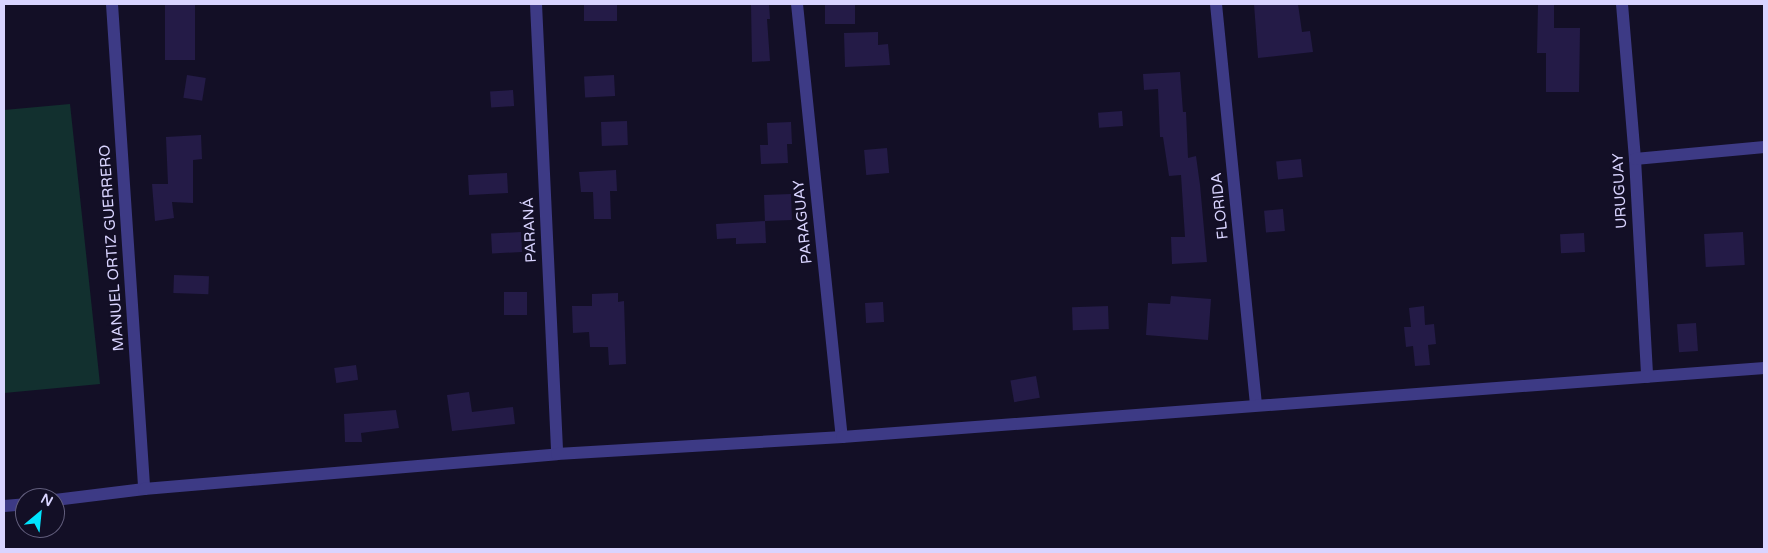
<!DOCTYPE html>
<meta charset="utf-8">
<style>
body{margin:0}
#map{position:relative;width:1768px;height:553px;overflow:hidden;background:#130f26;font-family:"Varela Round",sans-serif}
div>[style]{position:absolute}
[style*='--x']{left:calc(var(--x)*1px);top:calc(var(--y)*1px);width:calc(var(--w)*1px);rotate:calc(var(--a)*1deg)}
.green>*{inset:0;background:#12302f}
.building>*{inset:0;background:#241b47;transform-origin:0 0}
.minor>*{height:12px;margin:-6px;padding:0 6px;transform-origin:6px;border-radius:6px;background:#3d3a85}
span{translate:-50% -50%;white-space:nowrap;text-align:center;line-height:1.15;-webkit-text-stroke:4px #130f26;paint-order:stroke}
.street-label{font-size:15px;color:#d9d4ff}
.frame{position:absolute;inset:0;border:5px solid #d9d4ff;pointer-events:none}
.north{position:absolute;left:15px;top:488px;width:50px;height:50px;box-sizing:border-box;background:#130f26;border:1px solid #625e7d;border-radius:50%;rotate:28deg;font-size:14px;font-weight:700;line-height:20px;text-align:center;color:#d9d4ff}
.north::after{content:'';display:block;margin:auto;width:18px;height:22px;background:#00e5ff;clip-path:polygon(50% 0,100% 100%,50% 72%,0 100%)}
</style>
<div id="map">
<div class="green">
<div style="clip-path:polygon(70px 104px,100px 384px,4px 393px,4px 110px)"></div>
</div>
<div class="building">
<div style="left:165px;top:4px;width:30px;height:56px"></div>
<div style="left:584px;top:4px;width:33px;height:17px"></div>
<div style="clip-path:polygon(751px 4px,769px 4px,770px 19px,767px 19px,770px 61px,752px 62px)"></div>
<div style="left:825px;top:4px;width:30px;height:20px"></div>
<div style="clip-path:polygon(1254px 4px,1298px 4px,1302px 32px,1310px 31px,1313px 52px,1258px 58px)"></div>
<div style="clip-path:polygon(1538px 4px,1554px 4px,1554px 28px,1580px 28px,1579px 92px,1546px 92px,1546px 53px,1537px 53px)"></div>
<div style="clip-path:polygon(878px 32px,878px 45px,888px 44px,890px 65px,845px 67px,844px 33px)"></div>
<div style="clip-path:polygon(1180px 72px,1183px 112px,1186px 112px,1188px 158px,1196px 156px,1200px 185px,1207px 262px,1172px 264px,1171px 237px,1185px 237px,1181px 175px,1169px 176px,1163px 137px,1160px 137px,1158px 89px,1144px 90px,1143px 74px)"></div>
<div style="left:187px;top:75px;width:19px;height:23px;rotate:9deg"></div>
<div style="left:614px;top:75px;width:21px;height:30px;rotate:87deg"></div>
<div style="left:513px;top:90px;width:16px;height:23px;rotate:86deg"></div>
<div style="left:1122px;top:111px;width:15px;height:24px;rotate:86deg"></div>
<div style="left:627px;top:121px;width:24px;height:26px;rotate:88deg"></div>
<div style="clip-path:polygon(791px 122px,792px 144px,787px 144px,788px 163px,761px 164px,760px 145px,768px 145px,767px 123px)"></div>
<div style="clip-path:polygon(201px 135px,202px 159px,193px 160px,193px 203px,172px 202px,174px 218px,155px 221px,152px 184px,168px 184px,166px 137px)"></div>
<div style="left:887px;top:148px;width:25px;height:23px;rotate:85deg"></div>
<div style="left:1301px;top:159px;width:18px;height:25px;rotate:84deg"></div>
<div style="clip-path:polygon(616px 170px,617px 191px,610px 191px,611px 219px,594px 219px,593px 192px,581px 192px,579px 172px)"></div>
<div style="left:507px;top:173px;width:20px;height:39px;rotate:87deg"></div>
<div style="left:791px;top:194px;width:26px;height:27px;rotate:88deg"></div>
<div style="left:1283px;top:209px;width:22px;height:19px;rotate:85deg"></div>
<div style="clip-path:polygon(765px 221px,766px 243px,736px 244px,736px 238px,717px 239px,716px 224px)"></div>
<div style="left:521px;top:232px;width:20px;height:30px;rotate:87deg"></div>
<div style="left:1743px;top:232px;width:33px;height:39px;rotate:87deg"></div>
<div style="left:1584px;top:233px;width:19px;height:24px;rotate:87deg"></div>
<div style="left:174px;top:275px;width:35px;height:18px;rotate:2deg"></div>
<div style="left:527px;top:292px;width:23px;height:23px;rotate:90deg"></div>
<div style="clip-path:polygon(618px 293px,618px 302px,624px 301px,626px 364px,609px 365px,608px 347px,590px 347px,589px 332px,573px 333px,572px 306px,592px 306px,592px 294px)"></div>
<div style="clip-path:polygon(1171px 296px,1211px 299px,1208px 340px,1146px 335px,1148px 303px,1170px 304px)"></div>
<div style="left:883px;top:302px;width:20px;height:18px;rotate:87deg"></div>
<div style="left:1108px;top:306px;width:23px;height:36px;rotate:88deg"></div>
<div style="clip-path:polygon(1424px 306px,1425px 325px,1434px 324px,1436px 344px,1428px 345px,1430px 365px,1415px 366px,1413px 346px,1406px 347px,1404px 327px,1411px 327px,1409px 308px)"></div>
<div style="left:1696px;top:323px;width:28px;height:19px;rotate:86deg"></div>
<div style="left:356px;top:365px;width:15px;height:22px;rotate:82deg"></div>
<div style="left:1036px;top:376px;width:22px;height:26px;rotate:80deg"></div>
<div style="clip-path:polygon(469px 392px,472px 412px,513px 407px,515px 424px,452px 431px,447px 395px)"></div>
<div style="clip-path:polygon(396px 410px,399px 428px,361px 433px,362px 442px,345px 442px,344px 414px)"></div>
</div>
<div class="minor">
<div style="--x:112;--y:4;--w:486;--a:86.2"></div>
<div style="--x:536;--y:4;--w:450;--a:87.3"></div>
<div style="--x:797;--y:4;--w:435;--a:84.1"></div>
<div style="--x:1216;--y:4;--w:402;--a:84.3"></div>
<div style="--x:1622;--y:4;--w:156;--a:85.2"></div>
<div style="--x:1635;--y:159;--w:218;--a:86.8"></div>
<div style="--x:1635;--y:159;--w:130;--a:-5.3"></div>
<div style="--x:55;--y:500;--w:90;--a:-7"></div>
<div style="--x:144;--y:489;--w:414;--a:-4.8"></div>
<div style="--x:557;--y:454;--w:286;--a:-3.4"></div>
<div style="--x:842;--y:437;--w:925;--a:-4.28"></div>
<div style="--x:4;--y:506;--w:21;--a:-5"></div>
</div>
<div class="street-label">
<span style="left:1620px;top:191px;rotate:-93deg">URUGUAY</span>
<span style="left:1220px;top:206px;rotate:-96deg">FLORIDA</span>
<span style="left:803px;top:222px;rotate:-96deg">PARAGUAY</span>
<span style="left:530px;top:230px;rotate:-93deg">PARANÁ</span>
<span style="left:112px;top:248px;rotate:-94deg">MANUEL ORTIZ GUERRERO</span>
</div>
<div class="frame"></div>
<div class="north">N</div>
</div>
